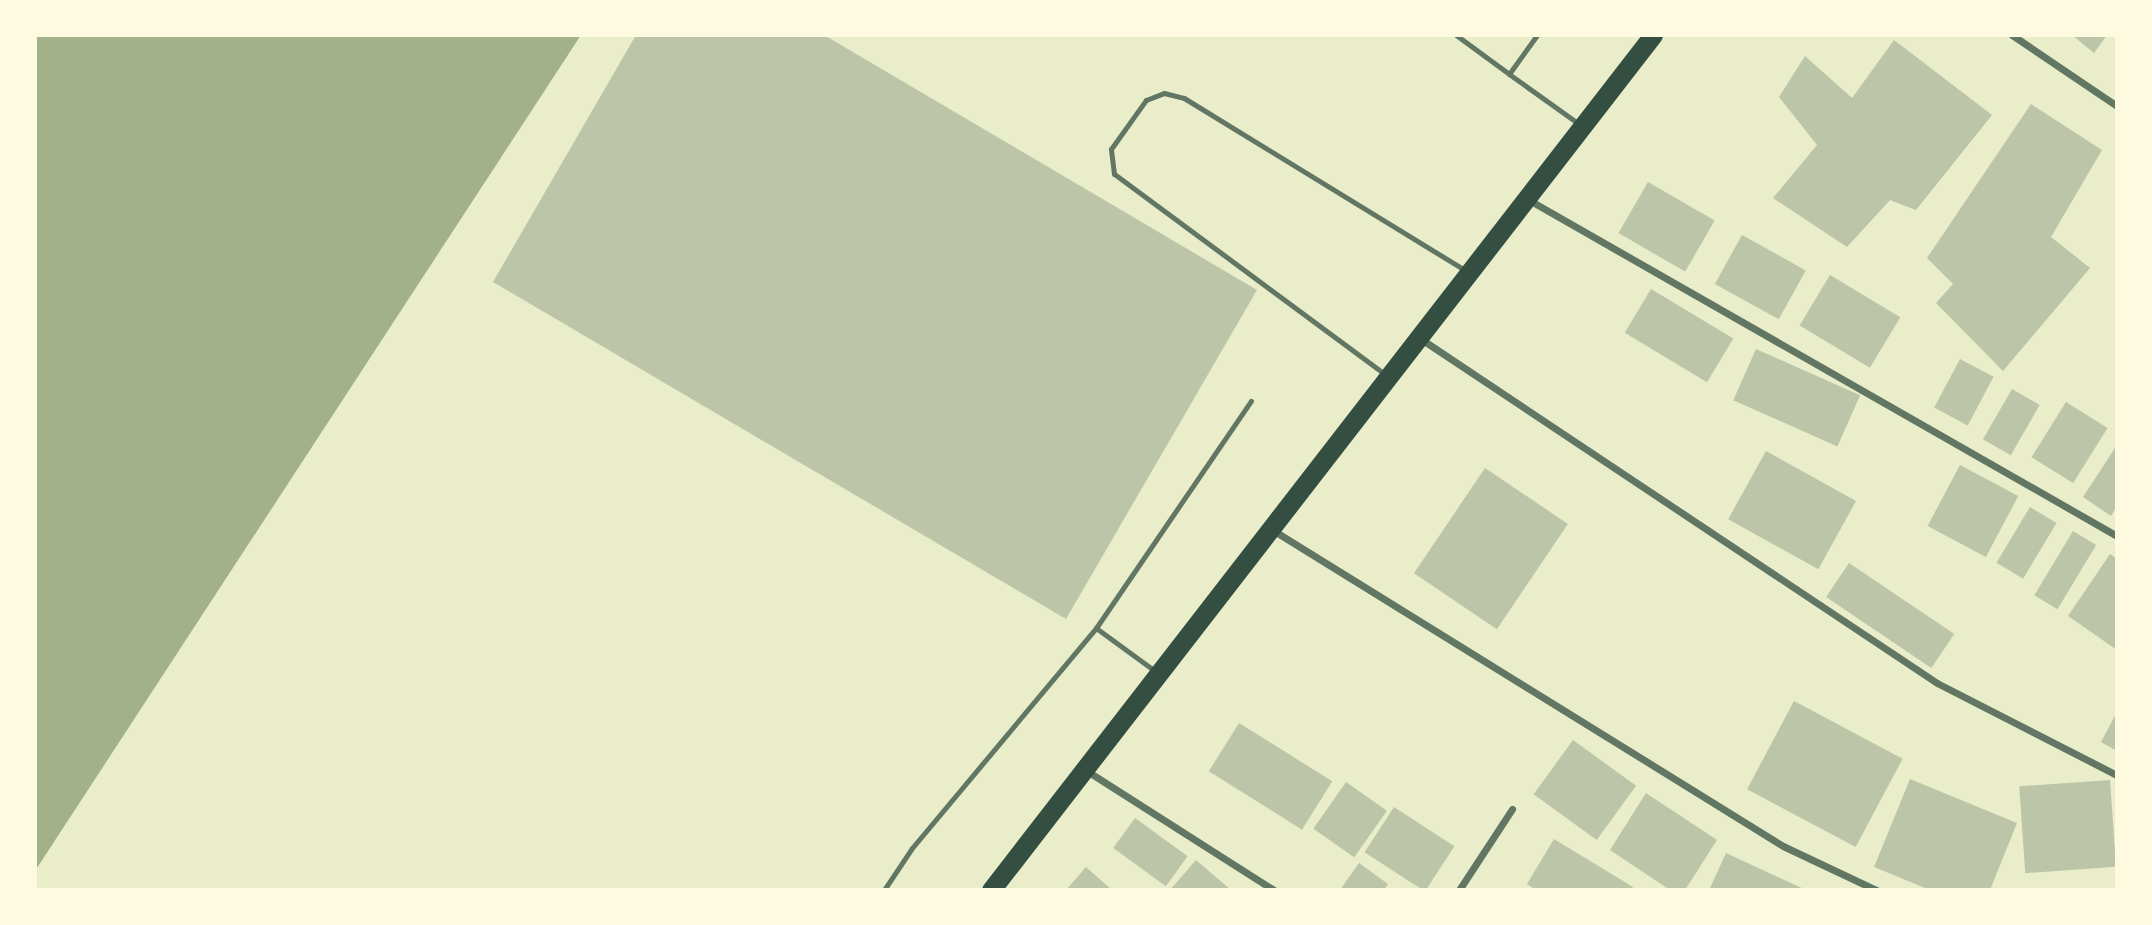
<!DOCTYPE html>
<style>
body{margin:0}
#map{position:relative;width:2152px;height:925px;overflow:hidden;background:#e9edc9;font-family:"Titillium Web",sans-serif}
div>[style]{position:absolute}
[style*='--x']{left:calc(var(--x)*1px);top:calc(var(--y)*1px);width:calc(var(--w)*1px);rotate:calc(var(--a)*1deg)}
.water>*{inset:0;background:#a3b18a}
.building>*{inset:0;background:#bcc5a7;transform-origin:0 0}
.service>*{height:5px;margin:-2.5px;padding:0 2.5px;transform-origin:2.5px;border-radius:2.5px;background:#617663}
.minor>*{height:7px;margin:-3.5px;padding:0 3.5px;transform-origin:3.5px;border-radius:3.5px;background:#617663}
.trunk>*{height:19px;margin:-9.5px;padding:0 9.5px;transform-origin:9.5px;border-radius:9.5px;background:#344e41}
span{translate:-50% -50%;white-space:nowrap;text-align:center;line-height:1.15;-webkit-text-stroke:7px #fefae0;paint-order:stroke}
.frame{position:absolute;inset:0;border:37px solid #fefae0;pointer-events:none}
</style>
<div id="map">
<div class="water">
<div style="clip-path:polygon(35px 35px,581px 35px,35px 871px)"></div>
</div>
<div class="building">
<div style="clip-path:polygon(636px 35px,824px 35px,1257px 290px,1066px 619px,493px 282px)"></div>
<div style="clip-path:polygon(2072px 35px,2107px 35px,2094px 53px)"></div>
<div style="clip-path:polygon(1894px 40px,1992px 115px,1916px 210px,1890px 200px,1847px 247px,1773px 198px,1817px 145px,1779px 97px,1805px 56px,1852px 98px)"></div>
<div style="clip-path:polygon(2031px 104px,2102px 150px,2051px 237px,2090px 268px,2003px 371px,1936px 303px,1953px 284px,1927px 258px)"></div>
<div style="left:1648px;top:182px;width:77px;height:59px;rotate:30deg"></div>
<div style="left:1742px;top:235px;width:73px;height:56px;rotate:29deg"></div>
<div style="left:1830px;top:275px;width:82px;height:59px;rotate:31deg"></div>
<div style="left:1651px;top:289px;width:96px;height:51px;rotate:31deg"></div>
<div style="left:1756px;top:349px;width:114px;height:56px;rotate:24deg"></div>
<div style="left:1960px;top:359px;width:38px;height:55px;rotate:28deg"></div>
<div style="left:2012px;top:389px;width:32px;height:58px;rotate:30deg"></div>
<div style="left:2066px;top:402px;width:49px;height:65px;rotate:32deg"></div>
<div style="clip-path:polygon(2117px 445px,2117px 506px,2111px 516px,2083px 497px)"></div>
<div style="left:1766px;top:451px;width:103px;height:78px;rotate:29deg"></div>
<div style="left:1960px;top:465px;width:66px;height:69px;rotate:28deg"></div>
<div style="left:1485px;top:468px;width:100px;height:127px;rotate:34deg"></div>
<div style="left:2030px;top:507px;width:31px;height:65px;rotate:31deg"></div>
<div style="left:2073px;top:531px;width:27px;height:75px;rotate:31deg"></div>
<div style="clip-path:polygon(2110px 554px,2117px 559px,2117px 650px,2068px 616px)"></div>
<div style="left:1849px;top:563px;width:127px;height:41px;rotate:34deg"></div>
<div style="left:1794px;top:701px;width:123px;height:100px;rotate:28deg"></div>
<div style="clip-path:polygon(2117px 712px,2117px 751px,2101px 742px)"></div>
<div style="left:1239px;top:723px;width:110px;height:57px;rotate:32deg"></div>
<div style="left:1573px;top:740px;width:78px;height:67px;rotate:36deg"></div>
<div style="clip-path:polygon(1910px 779px,2017px 823px,1990px 890px,1930px 890px,1874px 867px)"></div>
<div style="left:2110px;top:780px;width:87px;height:91px;rotate:86deg"></div>
<div style="left:1346px;top:782px;width:50px;height:57px;rotate:35deg"></div>
<div style="clip-path:polygon(1646px 793px,1717px 840px,1685px 890px,1670px 890px,1610px 850px)"></div>
<div style="left:1394px;top:807px;width:72px;height:54px;rotate:33deg"></div>
<div style="left:1135px;top:818px;width:65px;height:37px;rotate:36deg"></div>
<div style="clip-path:polygon(1554px 839px,1633px 887px,1631px 890px,1536px 890px,1527px 884px)"></div>
<div style="clip-path:polygon(1726px 853px,1806px 890px,1709px 890px)"></div>
<div style="clip-path:polygon(1196px 860px,1231px 890px,1170px 890px)"></div>
<div style="clip-path:polygon(1359px 863px,1388px 884px,1384px 890px,1340px 890px)"></div>
<div style="clip-path:polygon(1086px 867px,1112px 890px,1066px 890px)"></div>
</div>
<div class="service">
<div style="--x:1456;--y:35;--w:66;--a:36.3"></div>
<div style="--x:1537;--y:35;--w:48;--a:125.7"></div>
<div style="--x:1509;--y:74;--w:86;--a:35.5"></div>
<div style="--x:1386;--y:375;--w:338;--a:-143.5"></div>
<div style="--x:1114;--y:174;--w:25;--a:-97"></div>
<div style="--x:1111;--y:149;--w:60;--a:-54.5"></div>
<div style="--x:1146;--y:100;--w:19;--a:-21"></div>
<div style="--x:1164;--y:93;--w:21;--a:14"></div>
<div style="--x:1184;--y:98;--w:331;--a:31.5"></div>
<div style="--x:1155;--y:671;--w:73;--a:-143.9"></div>
<div style="--x:1096;--y:628;--w:275;--a:-55.7"></div>
<div style="--x:884;--y:890;--w:50;--a:-56.3"></div>
<div style="--x:912;--y:848;--w:287;--a:-50.1"></div>
</div>
<div class="minor">
<div style="--x:2012;--y:35;--w:127;--a:34.1"></div>
<div style="--x:1529;--y:200;--w:677;--a:29.74"></div>
<div style="--x:1421;--y:339;--w:620;--a:33.69"></div>
<div style="--x:1937;--y:683;--w:202;--a:27.1"></div>
<div style="--x:1271;--y:529;--w:602;--a:31.76"></div>
<div style="--x:1783;--y:846;--w:103;--a:25.3"></div>
<div style="--x:1087;--y:771;--w:222;--a:32.5"></div>
<div style="--x:1459;--y:890;--w:97;--a:-56.8"></div>
</div>
<div class="trunk">
<div style="--x:991;--y:890;--w:1081;--a:-52.25"></div>
</div>
<div class="frame"></div>
</div>
